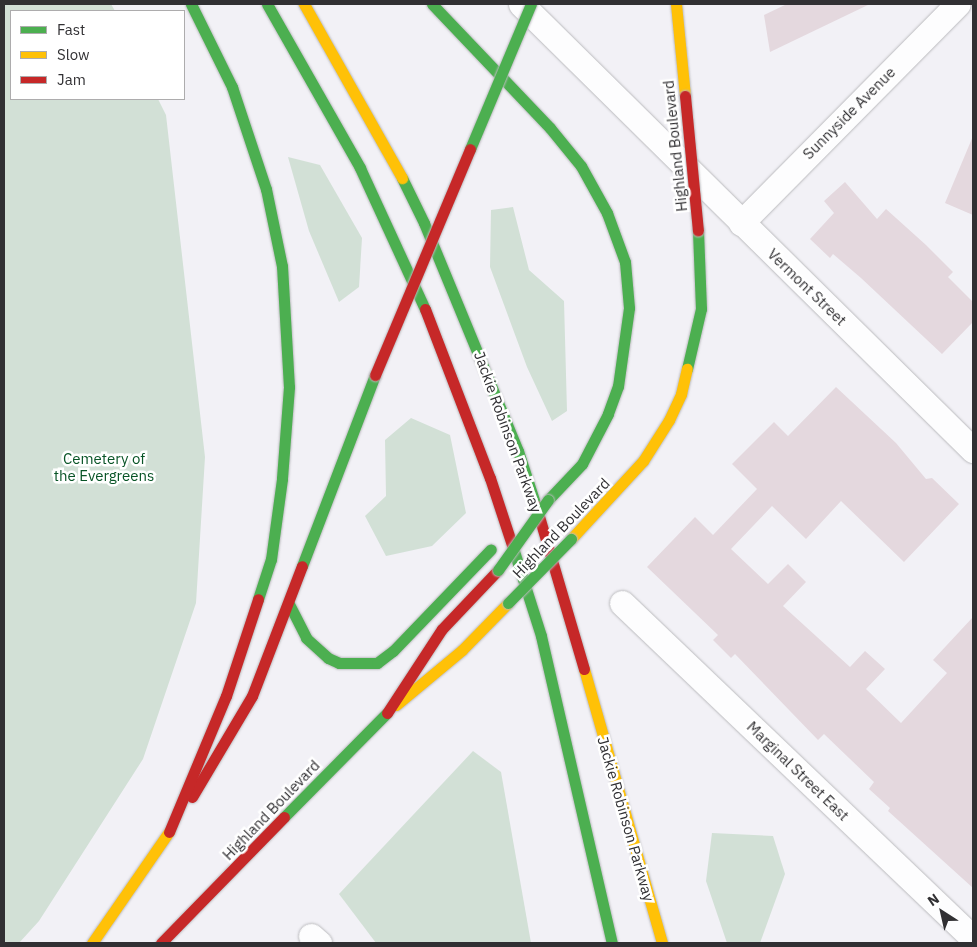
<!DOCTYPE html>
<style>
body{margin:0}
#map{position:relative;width:977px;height:947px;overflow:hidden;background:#f2f1f6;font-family:"IBM Plex Sans",sans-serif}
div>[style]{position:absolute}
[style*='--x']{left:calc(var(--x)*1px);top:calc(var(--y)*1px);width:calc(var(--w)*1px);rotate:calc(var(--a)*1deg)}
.green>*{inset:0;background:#d2e0d6}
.building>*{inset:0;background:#e4d8de}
.roads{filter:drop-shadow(0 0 1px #bbbbbe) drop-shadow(0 0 1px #bbbbbe)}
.street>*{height:25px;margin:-12.5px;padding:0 12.5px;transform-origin:12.5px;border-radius:12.5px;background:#fdfdfe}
.fast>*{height:11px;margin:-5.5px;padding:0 5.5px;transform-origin:5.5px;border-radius:5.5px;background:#4caf50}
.slow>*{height:11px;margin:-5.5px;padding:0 5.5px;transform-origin:5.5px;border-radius:5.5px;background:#ffc107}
.jam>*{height:11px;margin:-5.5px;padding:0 5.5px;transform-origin:5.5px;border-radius:5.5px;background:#c62828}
.bridges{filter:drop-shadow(0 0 1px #bbbbbe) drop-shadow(0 0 1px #bbbbbe)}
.fast-bridge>*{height:11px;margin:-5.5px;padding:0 5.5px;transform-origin:5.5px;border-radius:5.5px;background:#4caf50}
.jam-bridge>*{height:11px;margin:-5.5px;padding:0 5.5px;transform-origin:5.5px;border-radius:5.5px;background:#c62828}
span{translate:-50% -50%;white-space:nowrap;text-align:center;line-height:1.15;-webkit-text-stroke:5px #fff;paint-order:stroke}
.street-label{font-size:15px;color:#313033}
.park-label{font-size:15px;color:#085426}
.frame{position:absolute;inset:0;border:5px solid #313033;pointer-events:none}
.legend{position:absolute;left:10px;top:10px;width:175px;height:90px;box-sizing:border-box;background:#fff;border:1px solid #adacad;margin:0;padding:6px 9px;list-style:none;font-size:15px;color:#313033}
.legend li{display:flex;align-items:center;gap:10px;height:25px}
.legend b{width:25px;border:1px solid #adacad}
.north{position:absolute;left:917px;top:887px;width:50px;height:50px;-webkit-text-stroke:4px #fff;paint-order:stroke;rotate:325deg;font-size:14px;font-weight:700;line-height:20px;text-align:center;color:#313033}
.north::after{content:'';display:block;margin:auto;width:18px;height:22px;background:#313033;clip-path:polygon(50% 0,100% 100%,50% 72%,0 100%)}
</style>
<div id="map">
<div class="green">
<div style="clip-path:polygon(4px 4px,111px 4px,115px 11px,11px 11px,11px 99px,158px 99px,166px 115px,205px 457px,196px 603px,143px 759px,39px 921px,19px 943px,4px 943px)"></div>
<div style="clip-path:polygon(288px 157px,320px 165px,362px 238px,359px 287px,339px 302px,309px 231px)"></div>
<div style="clip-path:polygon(513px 207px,529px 270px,564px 301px,567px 411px,552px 421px,527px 367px,490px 267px,491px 210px)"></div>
<div style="clip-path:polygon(411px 418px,450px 435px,466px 513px,432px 546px,386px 556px,365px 516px,386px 496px,385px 440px)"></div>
<div style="clip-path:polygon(473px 751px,501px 772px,531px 943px,376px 943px,339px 894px)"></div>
<div style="clip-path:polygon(712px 833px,773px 836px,785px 874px,760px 943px,727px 943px,706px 881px)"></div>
</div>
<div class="building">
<div style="clip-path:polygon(787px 4px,870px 4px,770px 52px,764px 15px)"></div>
<div style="clip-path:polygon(973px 136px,973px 215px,945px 203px)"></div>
<div style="clip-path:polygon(845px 182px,877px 219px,886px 209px,926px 245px,953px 272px,948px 277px,973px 302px,973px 322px,942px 354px,861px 278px,833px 254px,830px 258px,810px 239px,834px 213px,824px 201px)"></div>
<div style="clip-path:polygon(836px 387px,896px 443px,926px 479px,932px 478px,959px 504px,904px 562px,841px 501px,806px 539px,772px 506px,731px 549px,768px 584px,788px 564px,806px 582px,783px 606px,850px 667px,865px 651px,885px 669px,866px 689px,901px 723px,947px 673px,933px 660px,973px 617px,973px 888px,888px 811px,890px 808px,869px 789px,874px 782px,824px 734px,818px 740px,735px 654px,731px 658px,713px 640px,718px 635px,647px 567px,695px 517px,713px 535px,757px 489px,732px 464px,774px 422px,788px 436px)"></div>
</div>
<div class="roads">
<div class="street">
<div style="--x:521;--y:4;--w:635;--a:44.62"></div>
<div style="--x:741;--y:223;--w:308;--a:-45.3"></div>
<div style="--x:622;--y:603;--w:486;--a:43.7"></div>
<div style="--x:311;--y:936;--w:11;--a:41"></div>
</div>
<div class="fast">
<div style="--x:191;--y:4;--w:93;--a:63.7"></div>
<div style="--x:232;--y:87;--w:108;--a:71.6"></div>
<div style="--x:266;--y:189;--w:79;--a:78.3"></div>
<div style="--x:282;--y:266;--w:121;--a:86.7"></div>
<div style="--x:289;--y:387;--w:92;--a:94.4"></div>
<div style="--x:282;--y:479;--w:81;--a:97.8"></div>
<div style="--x:271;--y:559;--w:42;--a:108"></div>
<div style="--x:267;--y:4;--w:189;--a:60.4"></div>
<div style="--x:360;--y:168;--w:155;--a:65.3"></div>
<div style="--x:432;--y:4;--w:171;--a:46.4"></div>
<div style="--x:550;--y:128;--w:49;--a:50.8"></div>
<div style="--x:581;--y:166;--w:54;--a:61"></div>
<div style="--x:607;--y:213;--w:52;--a:69.8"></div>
<div style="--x:625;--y:262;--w:46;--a:85"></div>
<div style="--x:629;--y:308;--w:79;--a:98"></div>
<div style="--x:618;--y:386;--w:30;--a:110"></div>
<div style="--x:608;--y:414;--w:56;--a:117.5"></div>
<div style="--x:582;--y:464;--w:50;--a:133.4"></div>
<div style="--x:402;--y:178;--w:50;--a:63.9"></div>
<div style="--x:424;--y:223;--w:247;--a:67.6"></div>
<div style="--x:518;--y:451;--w:58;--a:71.9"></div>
<div style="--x:687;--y:369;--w:62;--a:-76.9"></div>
<div style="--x:701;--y:309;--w:79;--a:-92.2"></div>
<div style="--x:513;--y:548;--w:92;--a:72.3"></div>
<div style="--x:541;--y:636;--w:315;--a:77"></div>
<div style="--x:302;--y:566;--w:204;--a:-69.1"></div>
<div style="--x:289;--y:604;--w:38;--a:63"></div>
<div style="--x:306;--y:638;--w:30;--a:42"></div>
<div style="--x:328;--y:658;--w:12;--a:24"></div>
<div style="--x:339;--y:663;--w:38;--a:0"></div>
<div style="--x:377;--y:663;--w:20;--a:-37"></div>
<div style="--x:393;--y:651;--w:141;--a:-46.1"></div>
<div style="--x:284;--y:817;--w:146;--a:-45.3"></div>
</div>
<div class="slow">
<div style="--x:304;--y:4;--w:200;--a:60.6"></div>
<div style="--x:676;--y:4;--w:92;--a:84.4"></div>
<div style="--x:571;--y:539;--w:106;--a:-47.3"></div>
<div style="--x:643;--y:461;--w:49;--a:-57.6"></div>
<div style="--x:669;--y:420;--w:29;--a:-65"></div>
<div style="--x:681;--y:394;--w:26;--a:-77"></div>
<div style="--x:584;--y:669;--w:285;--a:74.1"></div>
<div style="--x:396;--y:705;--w:86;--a:-39.8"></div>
<div style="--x:462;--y:650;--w:66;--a:-45.6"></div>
<div style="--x:92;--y:943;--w:135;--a:-55.3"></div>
</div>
<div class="jam">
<div style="--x:425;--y:309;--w:181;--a:69"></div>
<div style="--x:490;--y:478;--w:74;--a:71.8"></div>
<div style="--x:536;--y:506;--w:170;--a:73.6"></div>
<div style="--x:387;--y:713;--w:100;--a:-56.8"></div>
<div style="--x:442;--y:629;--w:81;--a:-46.5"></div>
<div style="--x:192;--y:797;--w:117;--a:-59.3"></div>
<div style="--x:252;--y:696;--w:139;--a:-69"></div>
<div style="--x:169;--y:832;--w:147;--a:-67.3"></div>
<div style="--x:226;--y:696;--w:102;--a:-71.7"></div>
<div style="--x:161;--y:943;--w:176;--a:-45.7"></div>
</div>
</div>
<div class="bridges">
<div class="fast-bridge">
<div style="--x:470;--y:149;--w:157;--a:-67.2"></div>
<div style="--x:498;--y:570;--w:86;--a:-54.5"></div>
<div style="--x:508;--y:603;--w:90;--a:-45.5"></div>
</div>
<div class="jam-bridge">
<div style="--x:685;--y:96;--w:135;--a:84.5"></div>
<div style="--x:375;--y:375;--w:245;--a:-67.2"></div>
</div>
</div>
<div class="street-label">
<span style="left:849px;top:113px;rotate:-45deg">Sunnyside Avenue</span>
<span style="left:675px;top:146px;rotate:-96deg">Highland Boulevard</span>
<span style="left:807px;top:287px;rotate:44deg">Vermont Street</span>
<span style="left:508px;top:432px;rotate:70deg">Jackie Robinson Parkway</span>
<span style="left:561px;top:528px;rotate:-46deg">Highland Boulevard</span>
<span style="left:798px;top:771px;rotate:44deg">Marginal Street East</span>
<span style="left:271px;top:810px;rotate:-46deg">Highland Boulevard</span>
<span style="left:626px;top:819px;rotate:74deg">Jackie Robinson Parkway</span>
</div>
<div class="park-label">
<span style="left:104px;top:467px">Cemetery of<br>the Evergreens</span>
</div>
<div class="frame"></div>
<ul class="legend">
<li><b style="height:6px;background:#4caf50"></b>Fast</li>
<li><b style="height:6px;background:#ffc107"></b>Slow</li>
<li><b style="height:6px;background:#c62828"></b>Jam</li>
</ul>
<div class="north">N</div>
</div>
